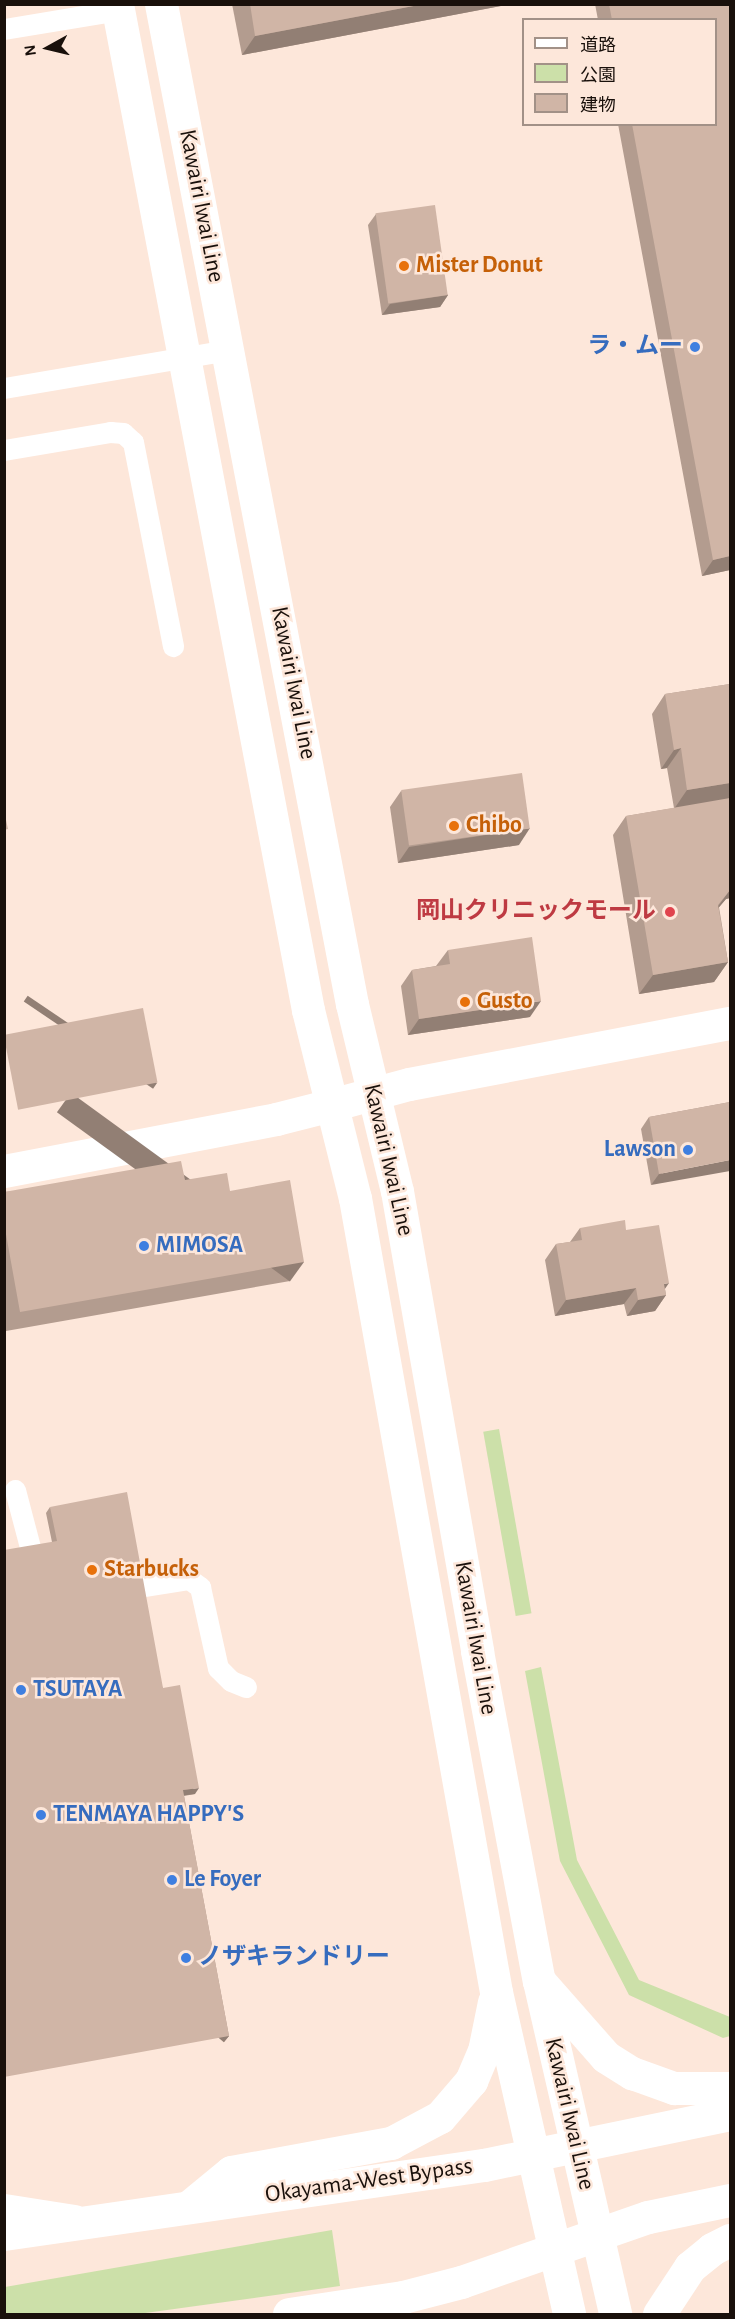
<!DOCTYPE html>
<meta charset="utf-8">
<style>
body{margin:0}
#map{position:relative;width:735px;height:2319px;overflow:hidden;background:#fde7da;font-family:"Alegreya Sans","Noto Sans JP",sans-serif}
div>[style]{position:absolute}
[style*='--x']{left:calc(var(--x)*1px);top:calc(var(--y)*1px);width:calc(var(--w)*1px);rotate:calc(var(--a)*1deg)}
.green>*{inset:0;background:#cce0a9;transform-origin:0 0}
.service>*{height:21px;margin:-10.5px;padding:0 10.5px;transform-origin:10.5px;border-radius:10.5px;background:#fff}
.minor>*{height:33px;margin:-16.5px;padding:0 16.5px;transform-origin:16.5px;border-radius:16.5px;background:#fff}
.tertiary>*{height:33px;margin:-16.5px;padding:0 16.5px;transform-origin:16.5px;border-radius:16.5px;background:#fff}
.secondary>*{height:33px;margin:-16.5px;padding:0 16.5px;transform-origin:16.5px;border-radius:16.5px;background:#fff}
.trunk>*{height:33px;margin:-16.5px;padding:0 16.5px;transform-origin:16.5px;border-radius:16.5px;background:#fff}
.wall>*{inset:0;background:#b39c8f}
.shaded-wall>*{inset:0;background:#927f74;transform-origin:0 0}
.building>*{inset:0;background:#d0b5a6;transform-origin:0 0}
.dots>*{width:16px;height:16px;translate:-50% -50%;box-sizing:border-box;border:3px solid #fde7da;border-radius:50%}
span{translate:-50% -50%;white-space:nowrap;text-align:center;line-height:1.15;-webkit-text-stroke:5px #fde7da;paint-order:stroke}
.street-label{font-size:24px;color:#19100b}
.food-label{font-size:24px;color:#c56008;font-weight:700}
.left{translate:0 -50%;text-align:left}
.shop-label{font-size:24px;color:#366cbe;font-weight:700}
.right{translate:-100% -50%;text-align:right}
.health-label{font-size:24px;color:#be3a42;font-weight:700}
.frame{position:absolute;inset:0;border:6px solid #19100b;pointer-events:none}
.legend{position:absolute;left:522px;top:18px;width:195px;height:108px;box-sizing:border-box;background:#fde7da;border:2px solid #a29187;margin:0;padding:8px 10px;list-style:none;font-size:18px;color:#19100b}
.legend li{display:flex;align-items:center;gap:12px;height:30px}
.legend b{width:30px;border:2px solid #a29187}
.north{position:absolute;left:18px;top:18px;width:60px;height:60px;-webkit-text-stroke:4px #fde7da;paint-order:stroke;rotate:262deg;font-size:16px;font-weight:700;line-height:24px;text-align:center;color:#19100b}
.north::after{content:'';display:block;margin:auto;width:21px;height:27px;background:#19100b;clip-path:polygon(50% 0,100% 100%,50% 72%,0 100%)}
</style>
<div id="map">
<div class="green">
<div style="left:499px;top:1429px;width:187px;height:16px;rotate:80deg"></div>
<div style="clip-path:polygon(541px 1667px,577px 1860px,639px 1980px,730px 2017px,730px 2036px,723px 2038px,629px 1995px,560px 1861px,525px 1671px)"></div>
<div style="clip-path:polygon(332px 2230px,340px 2286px,138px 2314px,5px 2314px,5px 2287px)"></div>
</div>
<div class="service">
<div style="--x:4;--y:29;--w:117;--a:-9.4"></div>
<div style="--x:4;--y:388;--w:228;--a:-9.6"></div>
<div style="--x:4;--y:450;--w:108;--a:-9.6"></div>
<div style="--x:110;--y:432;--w:13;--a:4"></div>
<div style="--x:123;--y:433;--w:13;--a:42"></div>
<div style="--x:133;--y:442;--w:208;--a:78.9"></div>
<div style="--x:15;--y:1490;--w:63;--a:75.3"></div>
<div style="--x:139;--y:1587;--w:51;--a:-9.1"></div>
<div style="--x:189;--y:1579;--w:14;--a:36"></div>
<div style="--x:200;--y:1587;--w:83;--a:77.5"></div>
<div style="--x:218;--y:1668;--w:18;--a:45"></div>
<div style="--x:231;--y:1681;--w:16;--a:22"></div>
</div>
<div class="minor">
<div style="--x:331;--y:1105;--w:81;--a:-15.1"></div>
<div style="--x:409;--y:1084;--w:327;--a:-10.8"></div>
<div style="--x:4;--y:2210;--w:71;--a:8.9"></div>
</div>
<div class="tertiary">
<div style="--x:4;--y:1171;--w:277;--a:-10.8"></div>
<div style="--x:276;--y:1119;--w:57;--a:-14.3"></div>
</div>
<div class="secondary">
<div style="--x:117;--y:4;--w:1024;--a:79.25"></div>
<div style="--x:308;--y:1010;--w:194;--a:76"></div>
<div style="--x:355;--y:1198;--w:806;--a:79.93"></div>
<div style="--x:496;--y:1992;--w:330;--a:77.2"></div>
<div style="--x:161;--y:4;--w:1018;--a:79.19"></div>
<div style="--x:352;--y:1004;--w:192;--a:76.5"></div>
<div style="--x:397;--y:1191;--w:467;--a:80.1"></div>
<div style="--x:477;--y:1651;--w:336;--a:79.4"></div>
<div style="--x:539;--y:1981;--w:342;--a:77.1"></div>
<div style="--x:191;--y:2205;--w:52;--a:-39.5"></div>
<div style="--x:231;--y:2172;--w:163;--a:-10.3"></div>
<div style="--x:391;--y:2143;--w:55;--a:-28"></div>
<div style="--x:440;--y:2117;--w:48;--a:-49.3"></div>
<div style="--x:471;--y:2081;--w:33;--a:-67"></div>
<div style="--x:484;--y:2051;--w:50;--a:-78.5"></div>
<div style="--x:659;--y:2314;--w:56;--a:-56.6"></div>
<div style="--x:690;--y:2267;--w:28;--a:-39"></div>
<div style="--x:712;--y:2249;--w:20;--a:-27"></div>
</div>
<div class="trunk">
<div style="--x:539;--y:1981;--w:101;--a:48.6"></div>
<div style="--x:606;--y:2057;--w:31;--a:32"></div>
<div style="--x:632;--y:2073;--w:45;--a:19.7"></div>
<div style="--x:674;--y:2088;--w:56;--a:0"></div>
<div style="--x:4;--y:2234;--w:485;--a:-8.2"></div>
<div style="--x:484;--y:2165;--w:251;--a:-11.7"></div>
<div style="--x:289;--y:2314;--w:115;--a:-8.5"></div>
<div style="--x:403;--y:2297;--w:60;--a:-14.5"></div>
<div style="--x:461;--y:2282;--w:198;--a:-19.2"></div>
<div style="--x:648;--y:2217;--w:84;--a:-11.7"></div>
</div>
<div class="wall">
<div style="clip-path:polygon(232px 4px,511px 4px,242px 55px)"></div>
<div style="clip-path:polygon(595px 4px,730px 4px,730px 570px,702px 576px,618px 124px,716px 124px,716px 20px,598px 20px)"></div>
<div style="clip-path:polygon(376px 214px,448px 295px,440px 307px,382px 315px,368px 225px)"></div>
<div style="clip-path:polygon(730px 684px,730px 898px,726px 899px,719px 907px,728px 962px,714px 982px,639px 994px,613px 835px,626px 816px,674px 808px,667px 768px,661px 769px,652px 714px,665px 694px)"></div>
<div style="clip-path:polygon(401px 791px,519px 845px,398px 863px,390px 807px)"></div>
<div style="clip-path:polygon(448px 950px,530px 1017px,408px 1035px,401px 986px,412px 970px,436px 966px)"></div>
<div style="clip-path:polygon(730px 1102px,651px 1185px,641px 1129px,649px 1117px)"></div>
<div style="clip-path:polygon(185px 1180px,230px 1191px,290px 1281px,6px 1331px,4px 1321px,4px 1192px)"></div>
<div style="clip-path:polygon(580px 1228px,626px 1230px,665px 1289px,666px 1295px,655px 1311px,627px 1316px,624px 1304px,555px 1316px,545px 1260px,556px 1244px,570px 1242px)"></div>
<div style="clip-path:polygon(50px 1507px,163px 1688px,195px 1794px,184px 1796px,229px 2036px,224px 2042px,52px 1542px,46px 1513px)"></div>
</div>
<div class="shaded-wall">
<div style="clip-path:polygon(424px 4px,511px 4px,242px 55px,255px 36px)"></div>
<div style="clip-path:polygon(448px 295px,440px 307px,382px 315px,390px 304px)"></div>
<div style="clip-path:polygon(730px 556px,730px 570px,702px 576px,713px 560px)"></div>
<div style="clip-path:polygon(681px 748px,667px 768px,661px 769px,674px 750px)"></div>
<div style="clip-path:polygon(730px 783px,730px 800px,674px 809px,687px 790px)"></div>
<div style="clip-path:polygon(530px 828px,519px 845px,398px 863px,409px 847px)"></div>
<div style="clip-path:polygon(730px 890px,730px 898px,726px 899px,705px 924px)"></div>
<div style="clip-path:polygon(728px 962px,714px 982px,639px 994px,653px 975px)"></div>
<div style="clip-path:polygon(541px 1001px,530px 1017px,408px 1035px,419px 1019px)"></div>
<div style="left:157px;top:1083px;width:7px;height:156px;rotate:124deg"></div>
<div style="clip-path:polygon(730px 1160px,730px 1171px,651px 1185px,659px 1174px)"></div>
<div style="left:304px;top:1262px;width:24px;height:288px;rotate:126deg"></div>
<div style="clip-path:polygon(669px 1283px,660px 1296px,666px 1295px,655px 1311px,627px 1316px,638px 1300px,664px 1284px)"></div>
<div style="clip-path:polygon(636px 1288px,624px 1304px,555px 1316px,566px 1300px)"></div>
<div style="clip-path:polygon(199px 1788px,195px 1794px,179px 1796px,183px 1790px)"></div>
<div style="left:229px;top:2036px;width:8px;height:229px;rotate:130deg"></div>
</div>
<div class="building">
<div style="clip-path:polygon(250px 4px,424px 4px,255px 36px)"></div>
<div style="clip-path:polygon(609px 4px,730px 4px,730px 556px,713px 560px,632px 124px,716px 124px,716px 20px,612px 20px)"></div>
<div style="left:435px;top:205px;width:91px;height:60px;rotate:82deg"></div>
<div style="clip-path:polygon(730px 684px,730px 783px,687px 790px,681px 748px,674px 750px,665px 694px)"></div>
<div style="left:522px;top:773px;width:56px;height:122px;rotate:82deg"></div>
<div style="clip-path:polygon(730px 798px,730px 890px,718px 905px,728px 962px,653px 975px,626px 816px)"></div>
<div style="clip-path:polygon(4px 811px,8px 829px,4px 830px)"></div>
<div style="clip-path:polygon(532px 937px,541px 1001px,419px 1019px,412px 970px,450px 964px,448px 950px)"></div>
<div style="left:143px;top:1008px;width:76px;height:142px;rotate:79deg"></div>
<div style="clip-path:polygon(730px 1102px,730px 1160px,659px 1174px,649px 1117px)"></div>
<div style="clip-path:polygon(181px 1161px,185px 1180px,227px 1173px,230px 1191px,290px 1180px,304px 1262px,20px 1312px,4px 1223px,4px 1192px)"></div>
<div style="clip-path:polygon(625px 1220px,626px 1230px,659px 1225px,669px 1283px,664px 1284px,666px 1295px,638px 1300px,636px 1288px,566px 1300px,556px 1244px,582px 1240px,580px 1228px)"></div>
<div style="clip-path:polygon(127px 1492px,163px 1688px,180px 1685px,199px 1788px,183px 1790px,229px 2036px,4px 2077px,4px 1550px,57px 1541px,50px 1507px)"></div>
</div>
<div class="dots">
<div style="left:404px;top:266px;background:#e8710a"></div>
<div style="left:695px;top:347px;background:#3f7fe0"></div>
<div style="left:454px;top:826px;background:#e8710a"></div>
<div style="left:670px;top:912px;background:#e0444e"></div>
<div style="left:465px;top:1002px;background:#e8710a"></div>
<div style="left:688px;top:1150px;background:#3f7fe0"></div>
<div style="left:144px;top:1246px;background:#3f7fe0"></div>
<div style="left:92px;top:1570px;background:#e8710a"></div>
<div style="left:21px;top:1690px;background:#3f7fe0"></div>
<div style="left:41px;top:1815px;background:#3f7fe0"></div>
<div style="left:172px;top:1880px;background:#3f7fe0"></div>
<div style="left:186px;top:1958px;background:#3f7fe0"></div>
</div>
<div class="street-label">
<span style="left:201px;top:206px;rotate:79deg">Kawairi Iwai Line</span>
<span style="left:293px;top:683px;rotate:79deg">Kawairi Iwai Line</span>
<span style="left:388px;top:1160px;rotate:77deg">Kawairi Iwai Line</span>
<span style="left:475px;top:1638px;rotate:80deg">Kawairi Iwai Line</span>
<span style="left:569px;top:2114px;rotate:77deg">Kawairi Iwai Line</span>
<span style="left:369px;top:2181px;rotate:-8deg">Okayama-West Bypass</span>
</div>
<div class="food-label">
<span class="left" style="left:416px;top:266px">Mister Donut</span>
<span class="left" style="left:466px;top:826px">Chibo</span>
<span class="left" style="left:477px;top:1002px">Gusto</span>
<span class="left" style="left:104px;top:1570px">Starbucks</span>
</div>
<div class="shop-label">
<span class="right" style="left:683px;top:347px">ラ・ムー</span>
<span class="right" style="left:676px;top:1150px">Lawson</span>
<span class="left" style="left:156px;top:1246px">MIMOSA</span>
<span class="left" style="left:33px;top:1690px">TSUTAYA</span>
<span class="left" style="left:53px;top:1815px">TENMAYA HAPPY'S</span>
<span class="left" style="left:184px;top:1880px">Le Foyer</span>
<span class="left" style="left:198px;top:1958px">ノザキランドリー</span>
</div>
<div class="health-label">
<span class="right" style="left:656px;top:912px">岡山クリニックモール</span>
</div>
<div class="frame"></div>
<ul class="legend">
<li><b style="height:8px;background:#fff"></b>道路</li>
<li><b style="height:16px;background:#cce0a9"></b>公園</li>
<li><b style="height:16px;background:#d0b5a6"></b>建物</li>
</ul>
<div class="north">N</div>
</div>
